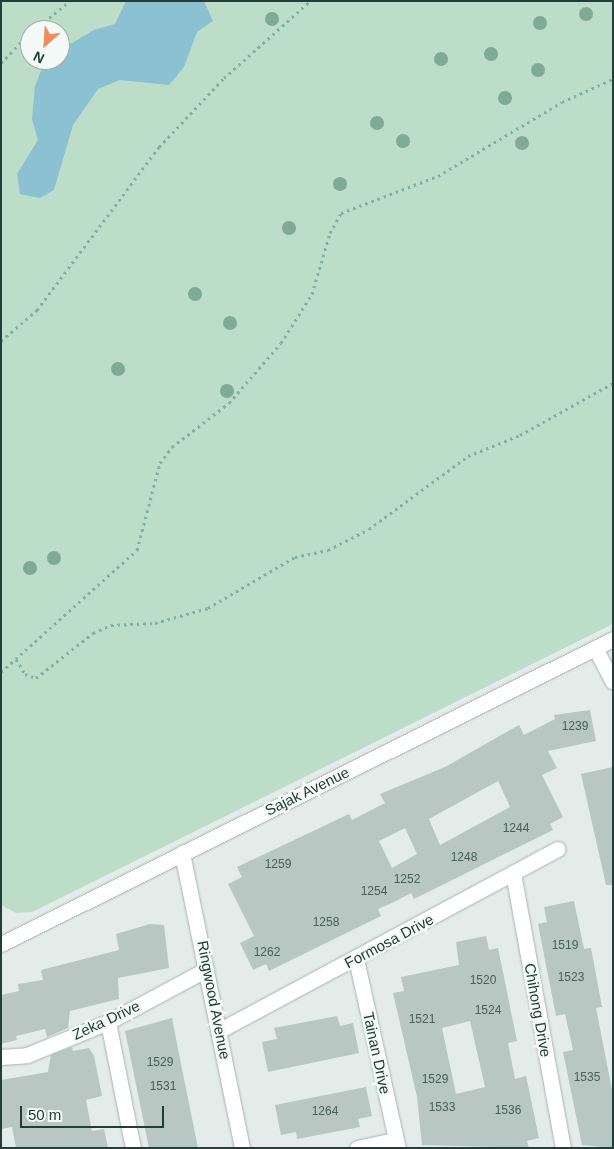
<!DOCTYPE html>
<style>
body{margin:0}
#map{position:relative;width:614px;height:1149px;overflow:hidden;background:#e3ece9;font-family:Helvetica,sans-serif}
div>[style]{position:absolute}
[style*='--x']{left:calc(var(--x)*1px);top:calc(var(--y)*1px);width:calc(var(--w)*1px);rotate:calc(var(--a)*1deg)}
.green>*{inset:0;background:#bcddc7}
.water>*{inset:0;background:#8bc1d1}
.building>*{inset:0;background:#b8c7c2}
.path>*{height:3px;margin-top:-1.5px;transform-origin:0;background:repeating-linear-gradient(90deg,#83b0a5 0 2.5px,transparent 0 6.5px)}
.roads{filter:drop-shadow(0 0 1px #a6b4b0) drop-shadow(0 0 1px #a6b4b0)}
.minor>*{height:15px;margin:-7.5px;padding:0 7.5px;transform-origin:7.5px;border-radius:7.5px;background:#fff}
.trees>*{width:14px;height:14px;margin:-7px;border-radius:50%;background:#7faa94}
span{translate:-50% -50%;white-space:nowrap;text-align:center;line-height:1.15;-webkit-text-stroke:5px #f3f9f6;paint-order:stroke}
.number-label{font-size:12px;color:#48605a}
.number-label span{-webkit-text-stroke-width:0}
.street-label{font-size:15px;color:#233e38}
.frame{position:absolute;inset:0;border:2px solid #233e38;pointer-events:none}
.north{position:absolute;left:20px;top:20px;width:50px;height:50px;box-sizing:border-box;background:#f3f9f6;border:1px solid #a0aeaa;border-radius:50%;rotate:206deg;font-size:14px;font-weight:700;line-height:20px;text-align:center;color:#233e38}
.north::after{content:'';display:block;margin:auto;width:18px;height:22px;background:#f08c5d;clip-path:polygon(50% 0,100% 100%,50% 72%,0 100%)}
.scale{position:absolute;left:20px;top:1106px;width:144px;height:22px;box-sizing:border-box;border:2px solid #233e38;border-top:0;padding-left:6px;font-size:15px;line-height:18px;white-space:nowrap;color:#233e38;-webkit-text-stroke:4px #f3f9f6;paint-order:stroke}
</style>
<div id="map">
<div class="green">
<div style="clip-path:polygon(evenodd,1px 1px,613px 1px,613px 624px,32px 912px,16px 913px,1px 905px,1px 1px,30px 30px,60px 30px,60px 60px,30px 60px,30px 30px)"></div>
</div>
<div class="water">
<div style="clip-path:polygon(126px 1px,204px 1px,213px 21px,197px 32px,184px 67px,169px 85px,120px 80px,98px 89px,73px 125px,54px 190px,40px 198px,20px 194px,17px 174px,38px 140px,32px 119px,35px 86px,44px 63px,60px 60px,60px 50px,94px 30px,115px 24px)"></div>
</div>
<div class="building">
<div style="clip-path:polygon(evenodd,590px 710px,596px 741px,548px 751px,557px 768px,542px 775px,563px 817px,550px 824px,553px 830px,414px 899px,411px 893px,394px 902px,378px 909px,381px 916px,269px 971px,266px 964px,253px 970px,240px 943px,254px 936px,228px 884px,242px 877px,237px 867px,349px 814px,352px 820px,385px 803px,380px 794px,445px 767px,519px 725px,524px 735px,555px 719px,554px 715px,590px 710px,498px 781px,510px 807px,440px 845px,429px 819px,498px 781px,590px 710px,405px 828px,417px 854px,392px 868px,379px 841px,405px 828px)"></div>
<div style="clip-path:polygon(613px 767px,613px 885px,606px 885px,581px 774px)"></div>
<div style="clip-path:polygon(574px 901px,584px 949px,591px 948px,602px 1007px,596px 1008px,613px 1095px,613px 1148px,582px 1145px,563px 1052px,573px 1050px,565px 1014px,556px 1016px,538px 924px,547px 922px,544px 907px)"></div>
<div style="clip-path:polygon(150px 924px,164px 925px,169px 968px,118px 978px,119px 999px,70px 1011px,68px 1028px,47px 1037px,45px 1029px,16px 1036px,17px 1040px,1px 1044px,1px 995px,19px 991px,18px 984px,43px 980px,41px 970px,119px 950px,116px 934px)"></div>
<div style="clip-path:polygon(evenodd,486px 936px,489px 950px,498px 948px,517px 1041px,508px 1043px,515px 1079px,526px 1076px,539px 1138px,527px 1141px,529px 1148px,422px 1145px,417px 1097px,393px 993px,404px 991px,401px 977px,459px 965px,456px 942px,486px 936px,470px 1021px,485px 1087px,456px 1094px,442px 1028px,470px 1021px)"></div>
<div style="clip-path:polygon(337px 1016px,340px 1026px,353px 1023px,359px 1053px,268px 1072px,262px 1042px,277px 1039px,274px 1028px)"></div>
<div style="clip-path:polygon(172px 1018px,181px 1064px,198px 1148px,149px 1148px,125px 1031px)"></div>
<div style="clip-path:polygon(72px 1047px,73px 1051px,89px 1048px,94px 1056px,102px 1096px,86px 1100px,92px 1131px,104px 1129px,108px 1148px,16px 1148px,12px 1127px,1px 1129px,1px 1080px,48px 1072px,51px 1055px)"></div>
<div style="clip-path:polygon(366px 1087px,372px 1116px,358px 1119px,360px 1127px,297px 1139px,296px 1132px,281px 1135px,275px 1105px)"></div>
</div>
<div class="path">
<div style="--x:34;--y:30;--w:46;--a:-38.9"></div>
<div style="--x:1;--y:63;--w:42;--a:-46"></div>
<div style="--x:1;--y:341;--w:48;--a:-40.7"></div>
<div style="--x:37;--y:310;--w:204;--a:-53.2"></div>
<div style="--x:159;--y:147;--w:95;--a:-46.7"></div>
<div style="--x:224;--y:78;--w:115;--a:-41.8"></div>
<div style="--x:16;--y:659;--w:17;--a:59"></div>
<div style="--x:25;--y:674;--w:12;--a:20"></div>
<div style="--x:36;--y:678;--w:73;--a:-38.3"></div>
<div style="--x:93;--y:633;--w:20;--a:-24"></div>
<div style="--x:111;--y:625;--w:44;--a:-2.6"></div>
<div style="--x:155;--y:623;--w:55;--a:-15.8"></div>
<div style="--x:208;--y:608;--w:101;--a:-30.4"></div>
<div style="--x:295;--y:557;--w:34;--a:-12"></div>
<div style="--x:328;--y:550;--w:46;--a:-27.1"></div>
<div style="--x:369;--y:529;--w:123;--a:-36.4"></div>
<div style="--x:468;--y:456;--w:56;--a:-22"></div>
<div style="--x:520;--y:435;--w:107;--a:-29.2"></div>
<div style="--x:1;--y:672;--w:183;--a:-41.9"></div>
<div style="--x:137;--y:550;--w:90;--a:-75.2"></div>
<div style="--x:160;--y:463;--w:20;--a:-53"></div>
<div style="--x:172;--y:447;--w:72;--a:-37.7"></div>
<div style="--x:229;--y:403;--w:79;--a:-49.1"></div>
<div style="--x:281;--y:343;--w:58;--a:-57.7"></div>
<div style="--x:312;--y:294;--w:64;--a:-73.6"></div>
<div style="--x:330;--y:233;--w:23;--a:-61"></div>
<div style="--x:341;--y:213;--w:104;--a:-20.9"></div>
<div style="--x:438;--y:176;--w:144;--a:-30.8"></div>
<div style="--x:562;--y:102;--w:56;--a:-24.3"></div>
</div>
<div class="roads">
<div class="minor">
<div style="--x:595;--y:648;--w:38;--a:62"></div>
<div style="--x:182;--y:853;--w:301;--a:78.5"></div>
<div style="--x:513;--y:873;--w:280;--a:79.7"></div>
<div style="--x:1;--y:944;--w:684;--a:-26.49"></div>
<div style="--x:356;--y:959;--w:194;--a:77.5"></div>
<div style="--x:108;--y:1022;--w:128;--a:78.8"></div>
<div style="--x:220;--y:1030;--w:383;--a:-28.2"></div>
<div style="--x:1;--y:1057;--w:26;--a:-4"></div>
<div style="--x:27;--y:1055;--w:87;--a:-22.2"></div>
<div style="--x:108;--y:1022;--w:110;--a:-28.2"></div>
<div style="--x:357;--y:1148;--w:40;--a:-12"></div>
</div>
</div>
<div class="trees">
<div style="left:586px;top:14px"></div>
<div style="left:272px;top:19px"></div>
<div style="left:540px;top:23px"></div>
<div style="left:491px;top:54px"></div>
<div style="left:441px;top:59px"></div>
<div style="left:538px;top:70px"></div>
<div style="left:505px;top:98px"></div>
<div style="left:377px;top:123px"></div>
<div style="left:403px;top:141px"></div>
<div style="left:522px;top:143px"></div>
<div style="left:340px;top:184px"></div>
<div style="left:289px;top:228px"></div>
<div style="left:195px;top:294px"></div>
<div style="left:230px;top:323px"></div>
<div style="left:118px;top:369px"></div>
<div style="left:227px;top:391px"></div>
<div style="left:54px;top:558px"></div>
<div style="left:30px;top:568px"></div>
</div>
<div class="number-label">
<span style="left:575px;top:727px">1239</span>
<span style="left:516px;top:829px">1244</span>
<span style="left:464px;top:858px">1248</span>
<span style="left:278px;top:865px">1259</span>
<span style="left:407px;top:880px">1252</span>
<span style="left:374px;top:892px">1254</span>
<span style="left:326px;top:923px">1258</span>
<span style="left:565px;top:946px">1519</span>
<span style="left:267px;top:953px">1262</span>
<span style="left:571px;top:978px">1523</span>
<span style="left:483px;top:981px">1520</span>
<span style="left:488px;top:1011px">1524</span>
<span style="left:422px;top:1020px">1521</span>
<span style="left:160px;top:1063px">1529</span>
<span style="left:587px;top:1078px">1535</span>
<span style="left:435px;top:1080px">1529</span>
<span style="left:163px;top:1087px">1531</span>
<span style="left:442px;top:1108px">1533</span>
<span style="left:508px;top:1111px">1536</span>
<span style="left:325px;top:1112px">1264</span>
</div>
<div class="street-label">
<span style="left:307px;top:791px;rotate:-26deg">Sajak Avenue</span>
<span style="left:389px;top:941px;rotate:-28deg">Formosa Drive</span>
<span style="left:214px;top:1000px;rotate:79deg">Ringwood Avenue</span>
<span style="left:538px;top:1010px;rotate:80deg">Chihong Drive</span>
<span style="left:106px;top:1020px;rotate:-25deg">Zeka Drive</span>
<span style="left:377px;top:1053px;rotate:78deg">Tainan Drive</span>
</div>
<div class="frame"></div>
<div class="north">N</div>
<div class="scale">50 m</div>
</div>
